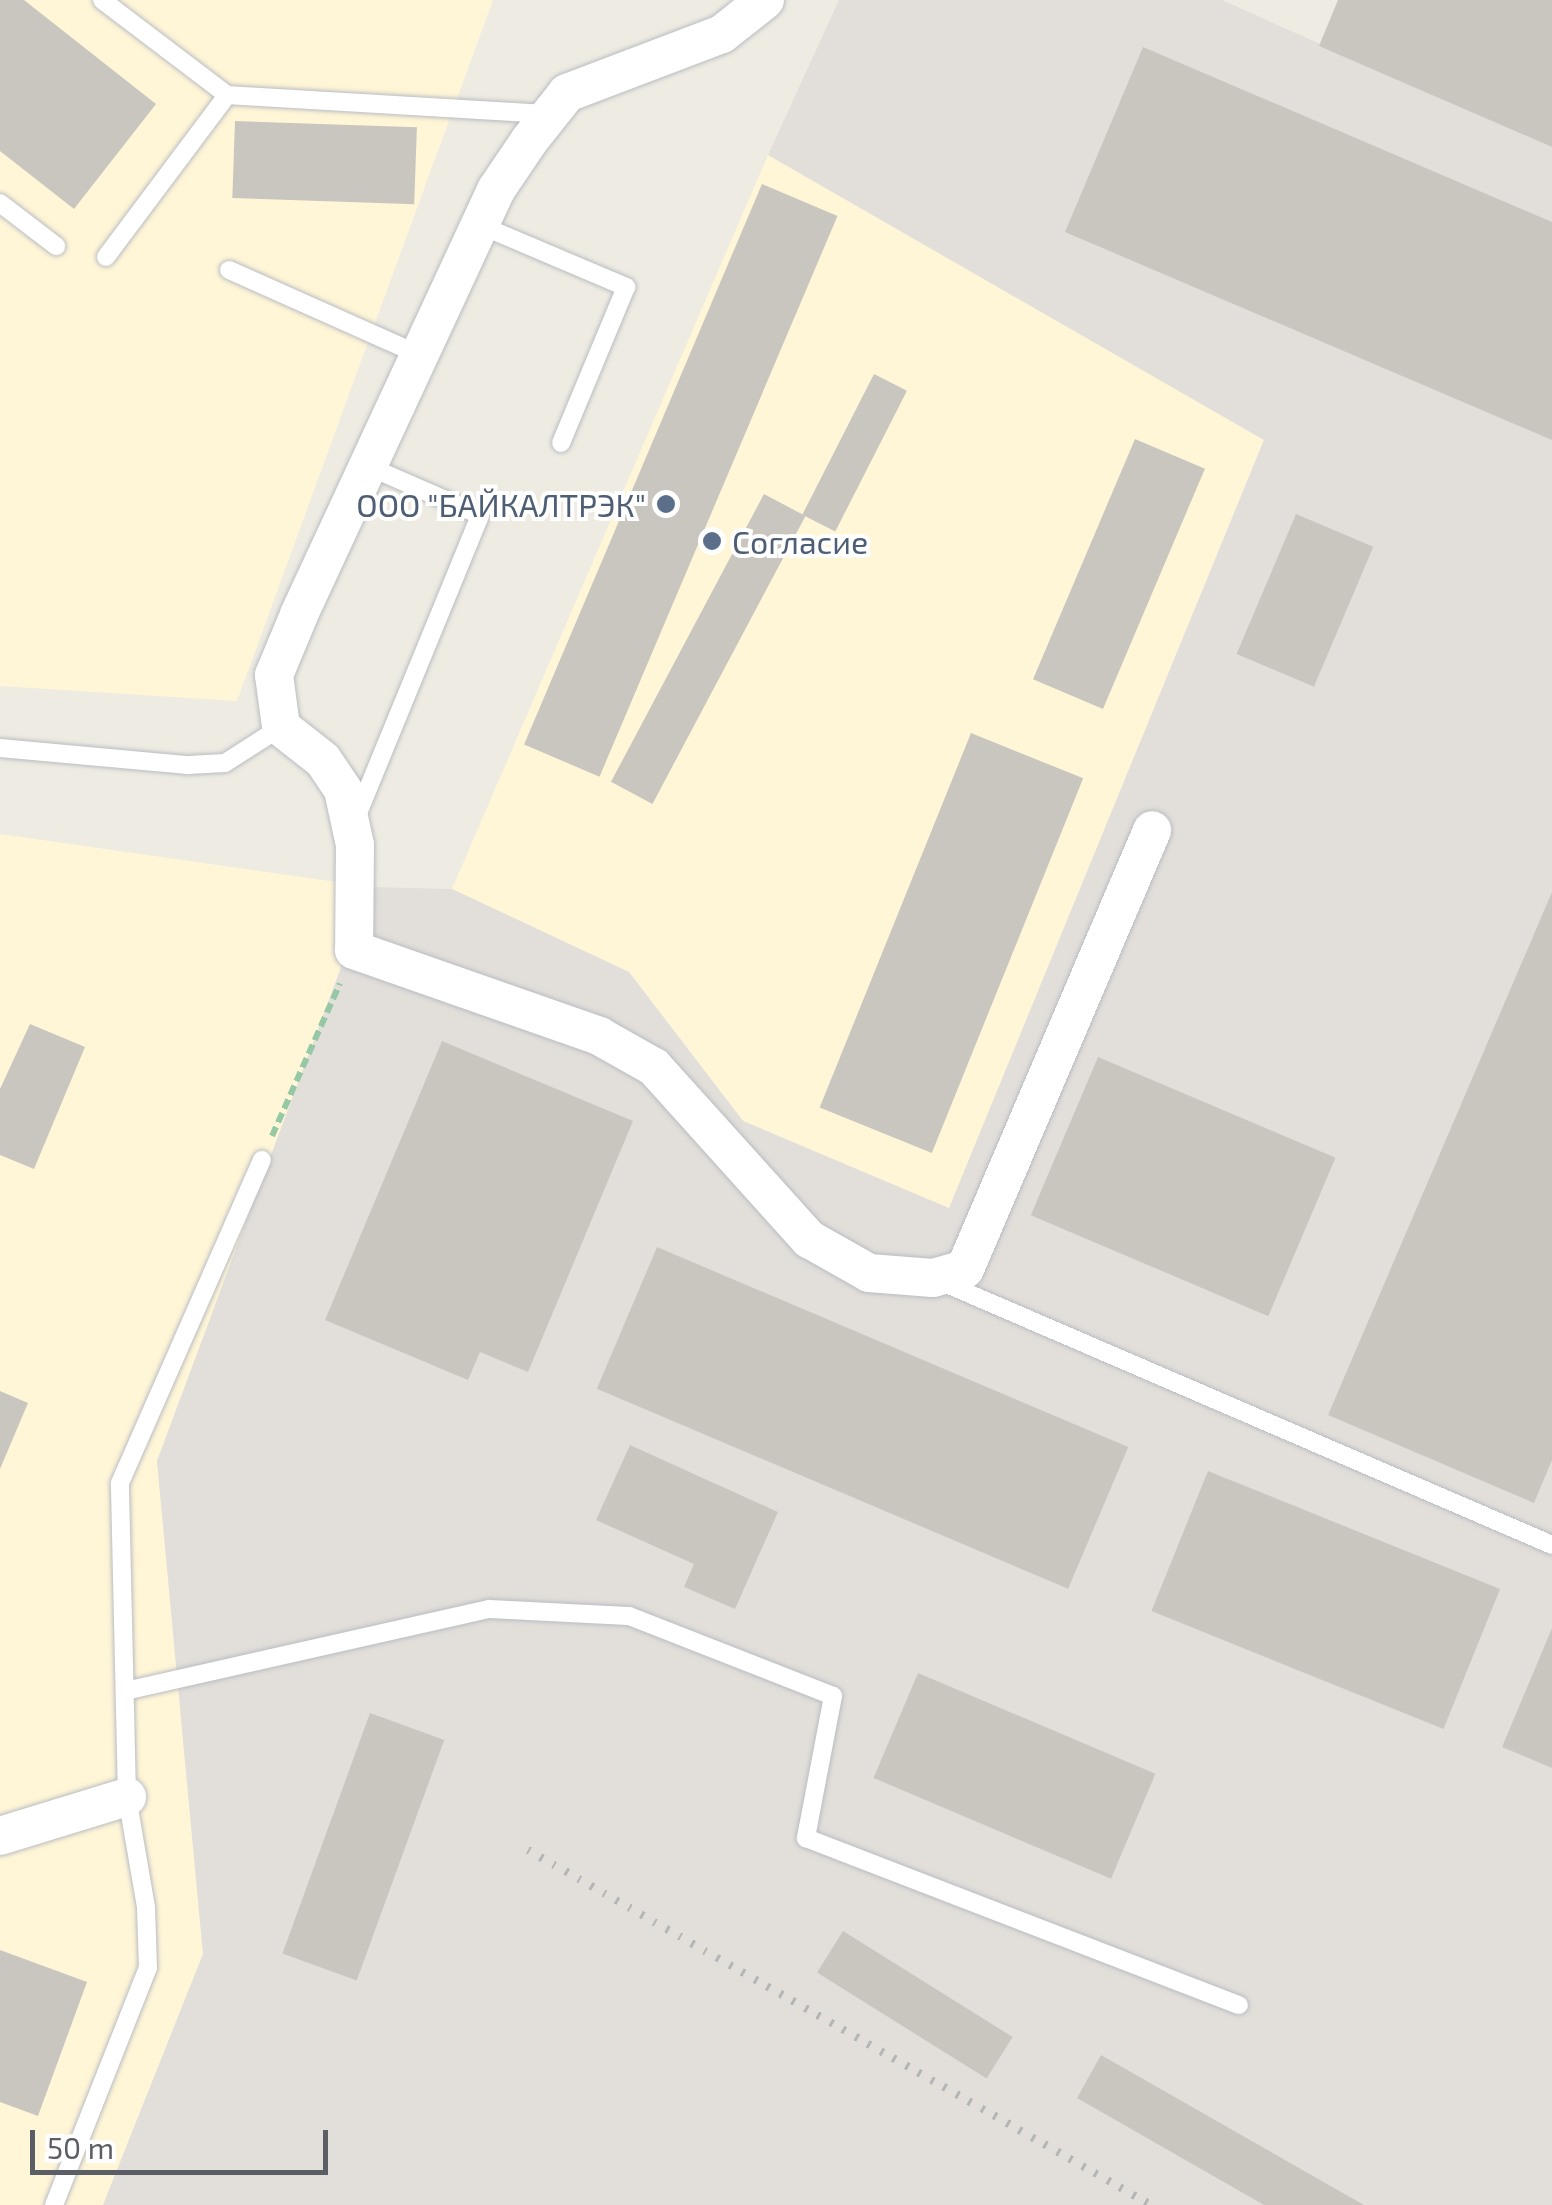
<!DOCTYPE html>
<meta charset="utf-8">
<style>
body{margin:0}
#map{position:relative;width:1552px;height:2205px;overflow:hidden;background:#eeece2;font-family:"Exo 2",sans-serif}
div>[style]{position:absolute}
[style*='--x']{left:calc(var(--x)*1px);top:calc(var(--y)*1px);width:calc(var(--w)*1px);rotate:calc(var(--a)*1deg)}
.commercial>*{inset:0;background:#fff6d7}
.industrial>*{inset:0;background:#e2dfda}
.building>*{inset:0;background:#c9c6c0;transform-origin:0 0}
.path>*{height:6px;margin-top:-3px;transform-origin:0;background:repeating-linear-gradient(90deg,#96c8a6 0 10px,transparent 0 15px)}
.roads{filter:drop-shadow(0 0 2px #babcc2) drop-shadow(0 0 2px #babcc2)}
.service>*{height:18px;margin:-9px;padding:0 9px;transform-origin:9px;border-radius:9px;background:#fff}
.minor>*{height:38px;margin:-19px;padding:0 19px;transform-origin:19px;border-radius:19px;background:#fff}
.rail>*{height:8px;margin-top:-4px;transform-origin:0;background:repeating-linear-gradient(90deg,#b4b5b5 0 2.5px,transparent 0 14.5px)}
.dots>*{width:28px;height:28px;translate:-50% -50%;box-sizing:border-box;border:5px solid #fff;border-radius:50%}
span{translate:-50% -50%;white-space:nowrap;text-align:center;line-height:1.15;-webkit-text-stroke:8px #fff;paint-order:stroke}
.service-label{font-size:32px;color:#4e5e75}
.right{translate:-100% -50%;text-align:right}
.left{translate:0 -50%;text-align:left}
.scale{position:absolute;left:30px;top:2130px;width:298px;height:45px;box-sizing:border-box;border:5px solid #5b5e64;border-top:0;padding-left:12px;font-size:30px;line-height:35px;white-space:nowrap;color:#5b5e64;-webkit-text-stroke:8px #fff;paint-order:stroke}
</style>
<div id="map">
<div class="commercial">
<div style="clip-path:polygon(0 0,493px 0,237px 701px,0 686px)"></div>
<div style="clip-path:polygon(768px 155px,1264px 440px,949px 1209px,743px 1121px,629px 972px,452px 889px)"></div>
<div style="clip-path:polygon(0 834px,371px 887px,157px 1461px,203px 1954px,103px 2205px,0 2205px)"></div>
</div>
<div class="industrial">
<div style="clip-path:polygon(839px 0,1222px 0,1552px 147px,1552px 2205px,103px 2205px,203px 1954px,157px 1461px,371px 887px,452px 889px,629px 972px,743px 1121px,949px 1208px,1264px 440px,768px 155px)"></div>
</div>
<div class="building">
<div style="clip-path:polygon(0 0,24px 0,156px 104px,74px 209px,0 151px)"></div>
<div style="clip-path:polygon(1338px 0,1552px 0,1552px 147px,1319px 46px)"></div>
<div style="clip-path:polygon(1143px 47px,1552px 222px,1552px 440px,1065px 232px)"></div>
<div style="left:235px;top:121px;width:182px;height:77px;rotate:2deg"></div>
<div style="left:762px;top:184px;width:82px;height:609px;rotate:23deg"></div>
<div style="left:874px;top:374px;width:37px;height:158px;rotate:27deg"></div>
<div style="left:1135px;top:439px;width:76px;height:261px;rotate:23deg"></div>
<div style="left:764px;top:494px;width:47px;height:326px;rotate:28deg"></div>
<div style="left:1296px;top:514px;width:84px;height:152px;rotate:23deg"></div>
<div style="left:971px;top:733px;width:121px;height:404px;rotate:22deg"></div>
<div style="clip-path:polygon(1552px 892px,1552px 1460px,1534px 1503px,1328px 1415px)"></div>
<div style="clip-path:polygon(30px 1024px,85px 1047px,34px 1169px,0 1155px,0 1089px)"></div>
<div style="clip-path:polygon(442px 1041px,633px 1121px,528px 1372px,480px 1352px,468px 1380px,325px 1320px)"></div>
<div style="left:1098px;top:1057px;width:258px;height:172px;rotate:23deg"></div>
<div style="left:657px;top:1247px;width:512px;height:154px;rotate:23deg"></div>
<div style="clip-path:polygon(0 1391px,28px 1403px,0 1469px)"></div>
<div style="clip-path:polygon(630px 1445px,778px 1512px,735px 1609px,684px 1587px,694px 1564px,596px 1520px)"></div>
<div style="left:1208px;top:1471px;width:315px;height:151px;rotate:22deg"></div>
<div style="clip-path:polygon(1552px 1628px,1552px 1768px,1502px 1747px)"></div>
<div style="left:918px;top:1673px;width:258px;height:114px;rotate:23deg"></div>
<div style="left:370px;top:1713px;width:79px;height:256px;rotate:20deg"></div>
<div style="left:843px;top:1931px;width:200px;height:49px;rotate:32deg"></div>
<div style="clip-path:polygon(0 1950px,87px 1982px,38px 2116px,0 2102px)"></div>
<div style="clip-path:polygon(1101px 2055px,1364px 2205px,1264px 2205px,1077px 2098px)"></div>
</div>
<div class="path">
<div style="--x:272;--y:1136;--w:167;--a:-66"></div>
</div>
<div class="roads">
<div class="service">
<div style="--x:102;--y:0;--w:157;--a:37.2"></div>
<div style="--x:227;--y:95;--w:324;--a:3.4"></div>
<div style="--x:0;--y:203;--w:71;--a:37.5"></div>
<div style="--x:480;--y:225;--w:159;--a:23"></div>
<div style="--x:626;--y:287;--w:169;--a:112.6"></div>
<div style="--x:106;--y:257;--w:202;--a:-53.2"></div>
<div style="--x:229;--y:270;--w:209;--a:24"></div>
<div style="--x:0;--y:748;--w:189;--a:5.2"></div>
<div style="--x:188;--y:765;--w:37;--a:-3"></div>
<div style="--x:225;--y:763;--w:67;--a:-32.7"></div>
<div style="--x:356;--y:818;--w:327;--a:-67.7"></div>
<div style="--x:480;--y:515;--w:122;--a:-156.4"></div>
<div style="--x:942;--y:1282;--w:664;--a:23.32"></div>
<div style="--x:125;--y:1691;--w:373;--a:-12.7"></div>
<div style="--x:489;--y:1609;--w:140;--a:2.9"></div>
<div style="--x:629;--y:1616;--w:219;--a:21.4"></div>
<div style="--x:833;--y:1696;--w:145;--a:100.8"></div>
<div style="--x:806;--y:1838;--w:464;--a:21.1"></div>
<div style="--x:54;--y:2205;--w:255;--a:-68.4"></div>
<div style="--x:148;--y:1968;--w:61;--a:-91.9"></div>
<div style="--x:146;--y:1907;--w:112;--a:-99.8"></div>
<div style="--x:127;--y:1797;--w:314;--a:-91.3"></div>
<div style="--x:120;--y:1483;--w:353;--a:-66.3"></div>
</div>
<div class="minor">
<div style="--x:765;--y:0;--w:55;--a:141.7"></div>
<div style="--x:722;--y:34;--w:166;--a:159.2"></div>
<div style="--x:567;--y:93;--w:61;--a:128.4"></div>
<div style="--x:529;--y:141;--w:59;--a:124"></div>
<div style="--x:496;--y:190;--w:468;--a:114.9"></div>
<div style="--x:299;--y:615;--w:65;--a:112.6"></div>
<div style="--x:274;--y:675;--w:52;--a:82.3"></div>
<div style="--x:281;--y:727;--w:53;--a:38.2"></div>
<div style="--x:323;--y:760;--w:36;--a:56"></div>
<div style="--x:343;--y:790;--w:56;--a:77.7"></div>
<div style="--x:355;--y:845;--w:105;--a:90.5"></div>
<div style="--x:354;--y:950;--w:260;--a:19.3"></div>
<div style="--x:599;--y:1036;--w:63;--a:29.4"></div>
<div style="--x:654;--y:1067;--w:232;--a:48"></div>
<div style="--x:809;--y:1239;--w:69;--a:29.5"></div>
<div style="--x:869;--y:1273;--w:64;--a:4.5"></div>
<div style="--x:933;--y:1278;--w:33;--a:-16"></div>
<div style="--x:965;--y:1269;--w:477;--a:-66.9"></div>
<div style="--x:0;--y:1836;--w:133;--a:-17.1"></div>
</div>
</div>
<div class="rail">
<div style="--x:528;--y:1850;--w:717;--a:29.68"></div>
</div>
<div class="dots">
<div style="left:666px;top:504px;background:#5c6f8a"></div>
<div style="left:712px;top:541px;background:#5c6f8a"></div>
</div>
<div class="service-label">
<span class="right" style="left:646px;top:504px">ООО "БАЙКАЛТРЭК"</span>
<span class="left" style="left:732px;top:541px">Согласие</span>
</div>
<div class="scale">50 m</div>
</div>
